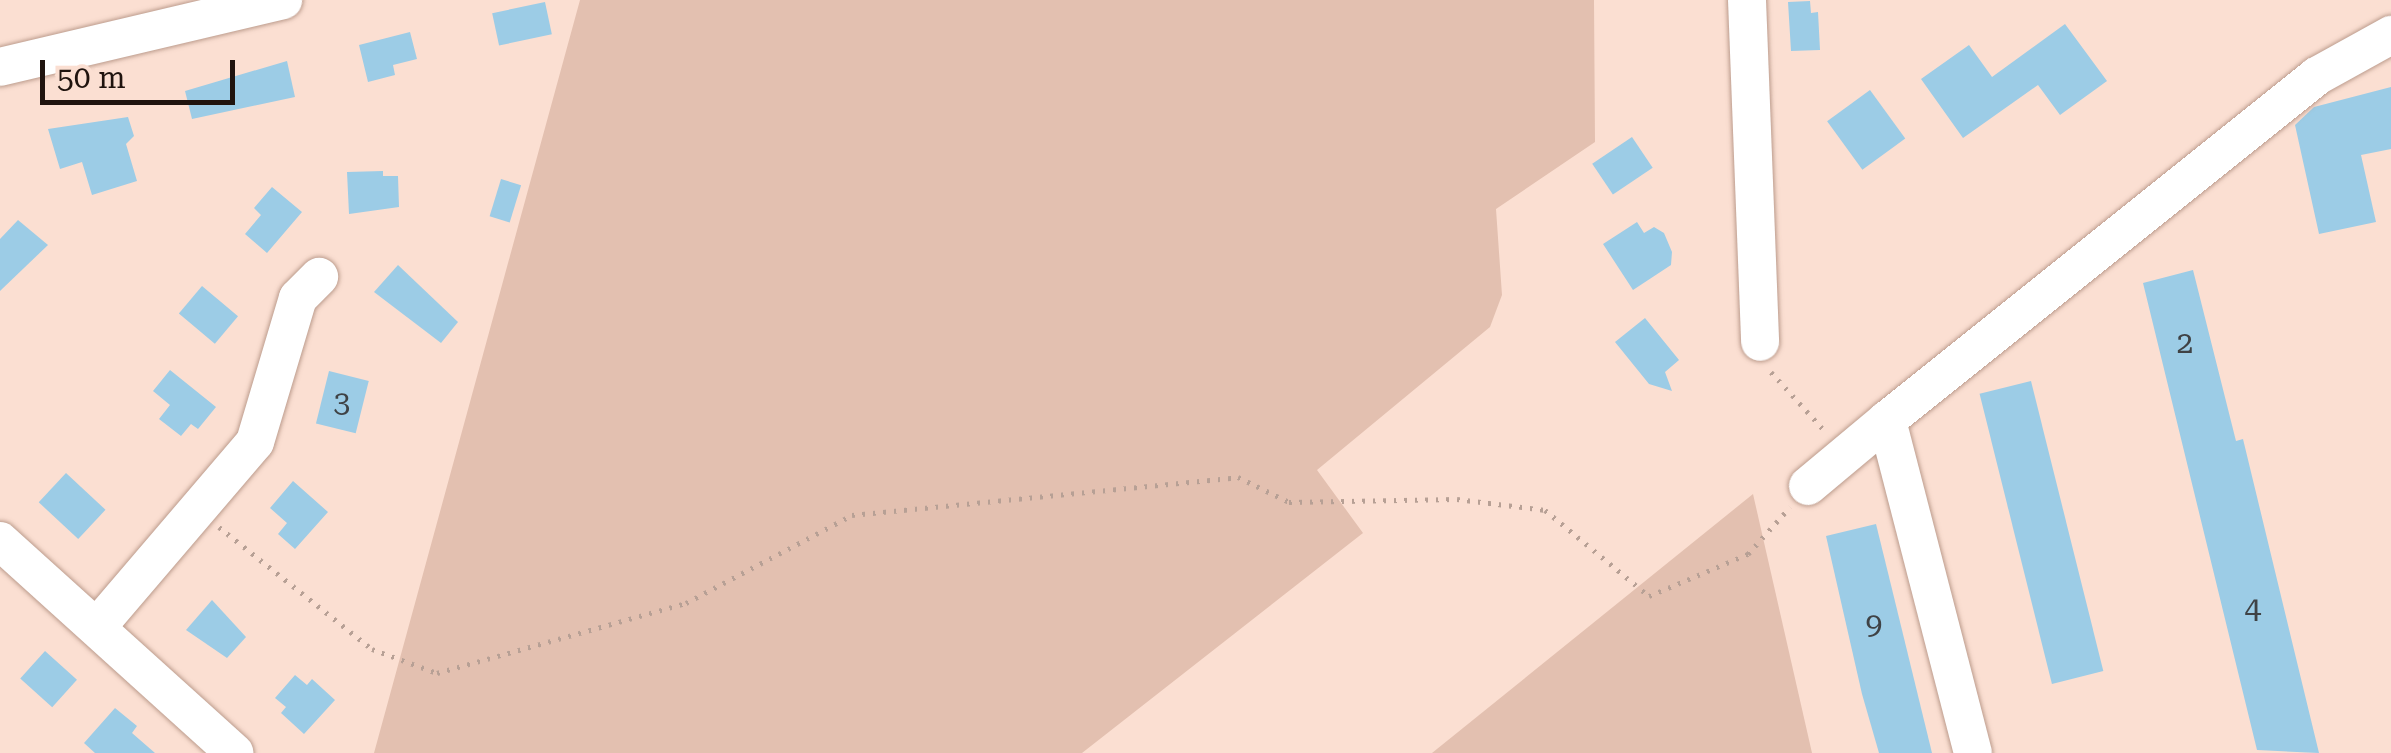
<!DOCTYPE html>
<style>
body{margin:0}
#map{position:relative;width:2391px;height:753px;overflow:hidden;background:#fbdfd2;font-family:"Roboto Serif",serif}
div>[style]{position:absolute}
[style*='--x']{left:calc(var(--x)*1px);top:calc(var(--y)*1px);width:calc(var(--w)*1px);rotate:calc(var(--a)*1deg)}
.green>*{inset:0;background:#e3c0b0}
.building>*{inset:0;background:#9ccce6;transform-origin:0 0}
.path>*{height:5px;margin-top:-2.5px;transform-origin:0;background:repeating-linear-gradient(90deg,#b7a095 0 2.5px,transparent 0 10.5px)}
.roads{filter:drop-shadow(0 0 2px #bc9c8d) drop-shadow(0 0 2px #bc9c8d)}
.minor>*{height:38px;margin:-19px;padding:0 19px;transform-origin:19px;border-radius:19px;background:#fff}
span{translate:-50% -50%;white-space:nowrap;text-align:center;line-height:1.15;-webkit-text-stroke:8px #fbdfd2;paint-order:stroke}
.number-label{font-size:30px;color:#3f4245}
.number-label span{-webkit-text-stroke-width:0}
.scale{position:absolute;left:40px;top:60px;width:195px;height:45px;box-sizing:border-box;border:5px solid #20140f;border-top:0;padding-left:12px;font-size:30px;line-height:35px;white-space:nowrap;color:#20140f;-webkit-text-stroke:8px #fbdfd2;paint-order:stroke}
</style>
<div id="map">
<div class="green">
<div style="clip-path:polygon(580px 0,1594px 0,1595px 142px,1496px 209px,1502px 295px,1490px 327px,1317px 470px,1363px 533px,1082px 753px,374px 753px)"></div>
<div style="clip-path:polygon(1753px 494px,1812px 753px,1432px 753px)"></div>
</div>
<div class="building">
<div style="clip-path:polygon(1810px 1px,1811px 13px,1818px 12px,1820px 50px,1791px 51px,1788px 2px)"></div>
<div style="left:545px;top:2px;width:33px;height:54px;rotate:78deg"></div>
<div style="clip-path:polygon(2065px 24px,2107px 81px,2060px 115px,2038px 85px,1963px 138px,1921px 79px,1969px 45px,1992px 77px)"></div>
<div style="clip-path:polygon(410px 32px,417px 59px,393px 65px,395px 75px,368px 82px,359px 45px)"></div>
<div style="clip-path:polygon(287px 61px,295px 97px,192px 119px,185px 91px)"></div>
<div style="clip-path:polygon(2391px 87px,2391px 149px,2361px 155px,2376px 222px,2319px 234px,2295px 125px,2314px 107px)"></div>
<div style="left:1870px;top:90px;width:60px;height:53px;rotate:54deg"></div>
<div style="clip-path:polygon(128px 117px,134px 136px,126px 144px,137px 181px,92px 195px,82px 162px,60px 169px,48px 129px)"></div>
<div style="left:1632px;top:137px;width:37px;height:48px;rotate:56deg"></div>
<div style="clip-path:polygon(383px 171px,383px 176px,398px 176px,399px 207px,349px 214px,347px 172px)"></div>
<div style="left:501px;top:179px;width:21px;height:39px;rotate:17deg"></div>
<div style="clip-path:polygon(272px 187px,302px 212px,267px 253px,245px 234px,261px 215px,254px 208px)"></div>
<div style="clip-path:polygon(18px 220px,48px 245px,0 291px,0 239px)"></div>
<div style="clip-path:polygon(1637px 222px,1644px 233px,1654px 227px,1664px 233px,1672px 252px,1671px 265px,1633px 290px,1603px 244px)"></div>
<div style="clip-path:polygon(398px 265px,458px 322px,441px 343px,374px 292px)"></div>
<div style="clip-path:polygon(2193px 270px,2236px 441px,2243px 439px,2319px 753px,2257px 750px,2143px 283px)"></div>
<div style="left:202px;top:286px;width:47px;height:36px;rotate:40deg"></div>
<div style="clip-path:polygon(1645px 318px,1679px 360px,1665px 372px,1672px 391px,1649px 384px,1615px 342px)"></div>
<div style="clip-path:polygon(170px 370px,216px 407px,198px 429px,191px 424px,181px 436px,159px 419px,170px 405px,153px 391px)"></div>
<div style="left:329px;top:371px;width:41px;height:54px;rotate:14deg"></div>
<div style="left:2031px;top:381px;width:299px;height:53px;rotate:76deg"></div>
<div style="left:66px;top:473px;width:54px;height:40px;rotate:43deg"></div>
<div style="clip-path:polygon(293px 481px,328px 512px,295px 549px,278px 534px,287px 523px,270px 508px)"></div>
<div style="clip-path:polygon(1876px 524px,1891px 585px,1932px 753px,1879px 753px,1862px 694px,1826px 536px)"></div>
<div style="clip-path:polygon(212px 600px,246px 637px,227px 658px,186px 630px)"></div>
<div style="left:45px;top:651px;width:43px;height:37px;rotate:42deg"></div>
<div style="clip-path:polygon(295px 675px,307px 685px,312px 679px,335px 700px,304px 734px,281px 713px,286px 707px,275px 698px)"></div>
<div style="clip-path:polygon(115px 708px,137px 726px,132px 733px,155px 753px,95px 753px,84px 743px)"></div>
</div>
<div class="path">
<div style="--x:1771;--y:372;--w:79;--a:47.6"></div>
<div style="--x:219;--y:527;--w:196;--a:38.6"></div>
<div style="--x:372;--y:649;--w:69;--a:20.3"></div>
<div style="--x:437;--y:673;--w:259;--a:-15.7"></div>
<div style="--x:686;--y:603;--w:188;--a:-27.9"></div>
<div style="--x:852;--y:515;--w:388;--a:-5.6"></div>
<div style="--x:1238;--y:477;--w:57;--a:26.1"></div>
<div style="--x:1289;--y:502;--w:168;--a:-1"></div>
<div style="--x:1457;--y:499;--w:89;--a:7.1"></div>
<div style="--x:1545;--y:510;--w:135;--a:39.6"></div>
<div style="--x:1649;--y:596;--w:108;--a:-23"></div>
<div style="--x:1748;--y:554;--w:63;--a:-48.2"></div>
</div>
<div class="roads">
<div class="minor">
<div style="--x:1747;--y:0;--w:342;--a:87.8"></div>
<div style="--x:0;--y:67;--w:291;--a:-13.3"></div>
<div style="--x:1808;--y:486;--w:103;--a:-39.9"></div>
<div style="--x:0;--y:541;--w:316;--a:42.1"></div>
<div style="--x:97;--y:627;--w:243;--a:-49.5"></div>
<div style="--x:255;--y:442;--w:150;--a:-73.4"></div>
<div style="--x:298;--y:298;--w:30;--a:-45"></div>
<div style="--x:1973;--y:753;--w:344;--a:-104.5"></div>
<div style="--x:1887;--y:420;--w:551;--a:-38.66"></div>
<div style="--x:2317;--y:76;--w:85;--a:-29"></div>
</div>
</div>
<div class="number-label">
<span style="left:2185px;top:343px">2</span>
<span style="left:342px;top:402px">3</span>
<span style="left:2253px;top:608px">4</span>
<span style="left:1874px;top:624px">9</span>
</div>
<div class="scale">50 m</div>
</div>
